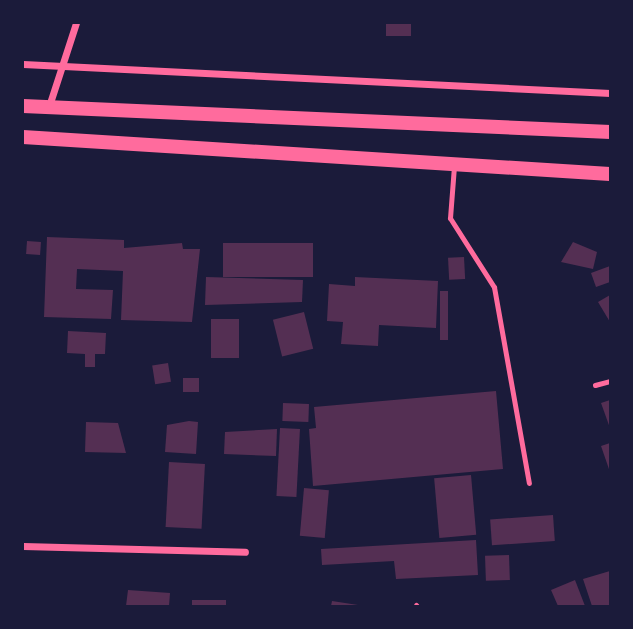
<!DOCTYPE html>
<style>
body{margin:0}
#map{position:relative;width:633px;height:629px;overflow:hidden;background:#1b1b3a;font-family:"Golos Text",sans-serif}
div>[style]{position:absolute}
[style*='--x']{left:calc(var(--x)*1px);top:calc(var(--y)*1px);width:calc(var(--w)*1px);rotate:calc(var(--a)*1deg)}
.building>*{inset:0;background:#542f53;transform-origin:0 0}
.service>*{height:5px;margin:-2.5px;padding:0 2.5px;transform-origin:2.5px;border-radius:2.5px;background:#ff6b9d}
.minor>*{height:7px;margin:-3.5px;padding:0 3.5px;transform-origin:3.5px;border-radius:3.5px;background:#ff6b9d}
.secondary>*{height:14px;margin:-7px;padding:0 7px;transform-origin:7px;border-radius:7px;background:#ff6b9d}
span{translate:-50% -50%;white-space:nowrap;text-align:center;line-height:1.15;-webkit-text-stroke:7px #1b1b3a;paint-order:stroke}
.frame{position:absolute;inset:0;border:24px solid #1b1b3a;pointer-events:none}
</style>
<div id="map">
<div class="building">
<div style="left:386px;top:23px;width:25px;height:13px"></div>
<div style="clip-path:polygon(47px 237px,124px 240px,124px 248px,182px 243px,183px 249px,200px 249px,192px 322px,121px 320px,123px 271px,77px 269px,76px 289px,113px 290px,111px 319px,44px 317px)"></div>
<div style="left:27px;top:241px;width:14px;height:13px;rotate:4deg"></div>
<div style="clip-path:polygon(573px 242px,597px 252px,593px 269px,561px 262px)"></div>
<div style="left:223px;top:243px;width:90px;height:34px"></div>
<div style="left:464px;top:257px;width:22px;height:16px;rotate:87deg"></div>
<div style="clip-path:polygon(610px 266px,610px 282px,596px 287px,591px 273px)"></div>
<div style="clip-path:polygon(206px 277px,303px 280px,302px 302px,205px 305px)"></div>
<div style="clip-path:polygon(355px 277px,438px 281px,436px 328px,379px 325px,378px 346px,341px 344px,343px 322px,327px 321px,329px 284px,355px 286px)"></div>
<div style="left:440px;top:291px;width:8px;height:49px"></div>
<div style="clip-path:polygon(610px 295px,610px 322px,598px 302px)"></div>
<div style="left:304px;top:312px;width:38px;height:32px;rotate:76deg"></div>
<div style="left:211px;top:319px;width:28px;height:39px"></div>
<div style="clip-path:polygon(68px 331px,106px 333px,105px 354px,95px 354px,95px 367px,85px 367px,85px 354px,67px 353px)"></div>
<div style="left:168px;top:363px;width:19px;height:16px;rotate:81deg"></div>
<div style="left:183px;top:378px;width:16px;height:14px"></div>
<div style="clip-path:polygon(496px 391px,503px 469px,313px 486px,309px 429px,316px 428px,314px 407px)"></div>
<div style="clip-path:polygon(610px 400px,610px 428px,601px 403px)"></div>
<div style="left:283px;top:403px;width:26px;height:18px;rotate:2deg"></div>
<div style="clip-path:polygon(189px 421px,198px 422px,196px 454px,165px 452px,167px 425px)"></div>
<div style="clip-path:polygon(86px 422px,118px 423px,126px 453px,85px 452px)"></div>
<div style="left:280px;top:428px;width:20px;height:68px;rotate:3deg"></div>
<div style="clip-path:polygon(277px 429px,276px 456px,224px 454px,225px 432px)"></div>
<div style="clip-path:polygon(610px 443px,610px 472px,601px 446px)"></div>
<div style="left:169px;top:462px;width:36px;height:65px;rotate:3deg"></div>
<div style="left:471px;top:475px;width:60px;height:37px;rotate:85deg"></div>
<div style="left:304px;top:488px;width:25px;height:48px;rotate:5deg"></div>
<div style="left:553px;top:515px;width:26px;height:63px;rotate:86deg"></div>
<div style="clip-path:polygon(476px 540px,478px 575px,396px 579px,394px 561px,322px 565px,321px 549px)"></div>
<div style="left:509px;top:555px;width:25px;height:24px;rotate:88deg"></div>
<div style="clip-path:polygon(610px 571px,610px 606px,592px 606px,583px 579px)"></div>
<div style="clip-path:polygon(575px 580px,585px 606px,558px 606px,551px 590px)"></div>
<div style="clip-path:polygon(128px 590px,170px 593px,169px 606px,126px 606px)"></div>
<div style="left:192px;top:600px;width:34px;height:6px"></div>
<div style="clip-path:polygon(332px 601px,358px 605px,358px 606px,331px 606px)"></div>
</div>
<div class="service">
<div style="--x:454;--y:166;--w:52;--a:94.4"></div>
<div style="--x:450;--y:218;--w:82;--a:57.5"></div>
<div style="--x:494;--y:287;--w:199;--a:79.9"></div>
<div style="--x:595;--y:385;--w:16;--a:-15"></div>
<div style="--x:416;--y:605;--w:1;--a:45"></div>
</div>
<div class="minor">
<div style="--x:23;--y:64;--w:588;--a:2.83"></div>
<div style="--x:49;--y:106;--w:87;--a:-72"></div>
<div style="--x:23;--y:546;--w:222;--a:1.5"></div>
</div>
<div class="secondary">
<div style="--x:23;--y:106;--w:588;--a:2.54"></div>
<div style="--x:23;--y:137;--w:588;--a:3.61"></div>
</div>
<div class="frame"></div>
</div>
